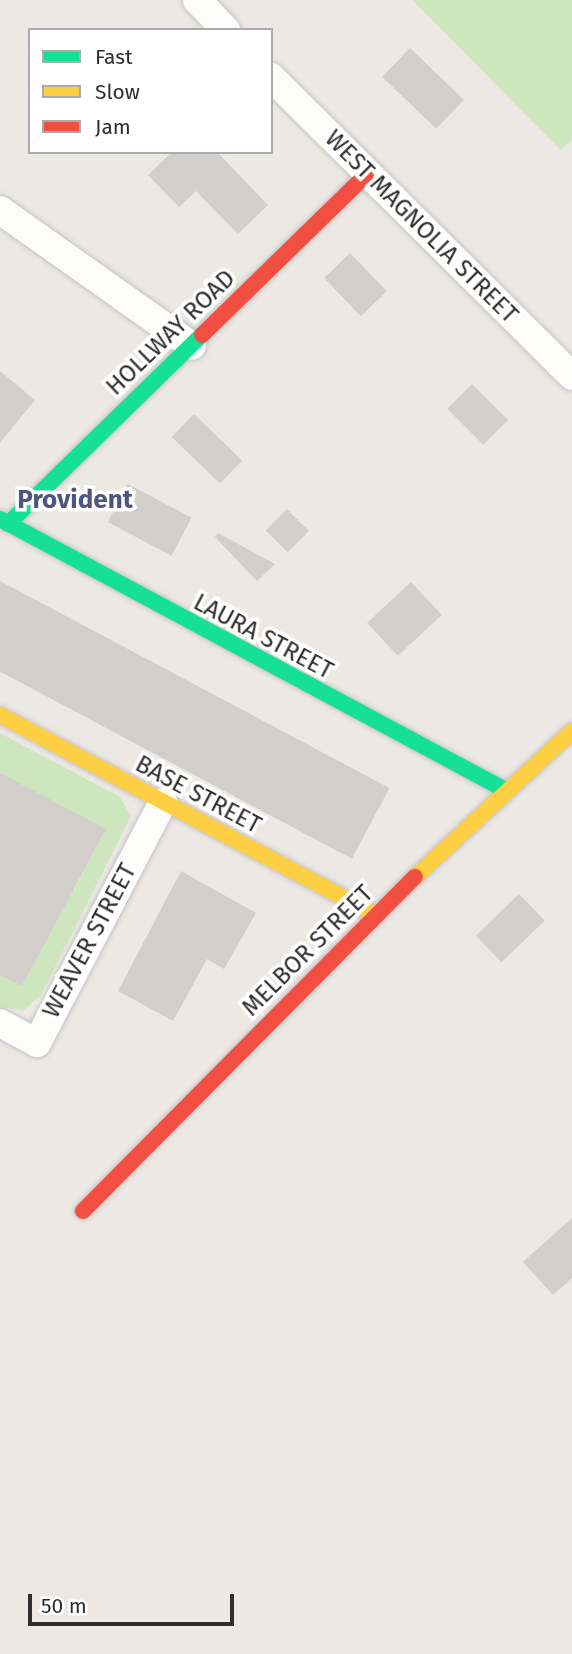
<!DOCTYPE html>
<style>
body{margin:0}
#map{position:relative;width:572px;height:1654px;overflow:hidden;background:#ece8e4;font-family:"Fira Sans",sans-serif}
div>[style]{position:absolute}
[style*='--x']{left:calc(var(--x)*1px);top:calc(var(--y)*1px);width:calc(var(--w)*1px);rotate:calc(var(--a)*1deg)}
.green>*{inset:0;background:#cee6be}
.building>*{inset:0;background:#d1cecb;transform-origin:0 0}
.roads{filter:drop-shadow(0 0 2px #c5c4c5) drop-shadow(0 0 2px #c5c4c5)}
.street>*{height:28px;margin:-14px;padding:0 14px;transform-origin:14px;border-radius:14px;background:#fcfcfb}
.fast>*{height:16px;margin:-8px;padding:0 8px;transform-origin:8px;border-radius:8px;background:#16e098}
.slow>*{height:16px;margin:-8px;padding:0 8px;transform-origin:8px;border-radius:8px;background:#ffcf43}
.jam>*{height:16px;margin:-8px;padding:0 8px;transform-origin:8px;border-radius:8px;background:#f24e42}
span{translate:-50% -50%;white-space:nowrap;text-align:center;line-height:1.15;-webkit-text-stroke:7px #fff;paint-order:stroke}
.street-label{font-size:24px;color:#2e2e2e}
.neighbourhood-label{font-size:26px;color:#4d5680;font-weight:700}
.legend{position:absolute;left:28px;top:28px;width:245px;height:126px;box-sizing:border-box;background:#fff;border:2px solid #ababab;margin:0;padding:9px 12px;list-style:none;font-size:21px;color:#2e2e2e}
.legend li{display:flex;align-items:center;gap:14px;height:35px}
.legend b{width:35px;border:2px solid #ababab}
.scale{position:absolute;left:28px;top:1594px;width:206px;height:32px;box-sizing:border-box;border:4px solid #2e2e2e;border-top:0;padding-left:9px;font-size:21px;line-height:24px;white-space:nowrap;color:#2e2e2e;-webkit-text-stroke:5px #fff;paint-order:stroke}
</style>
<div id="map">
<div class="green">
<div style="clip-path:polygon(412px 0,572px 0,572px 140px,561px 150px)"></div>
<div style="clip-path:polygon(evenodd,0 733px,120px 797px,131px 816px,41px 995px,23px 1011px,0 1006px,0 975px,22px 986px,55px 923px,0 773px,0 733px,106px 829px,73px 892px,43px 876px,106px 829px)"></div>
</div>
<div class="building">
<div style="left:410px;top:48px;width:75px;height:40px;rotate:44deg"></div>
<div style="clip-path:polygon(172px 152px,217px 152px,268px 205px,238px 234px,196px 191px,179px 207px,148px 175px)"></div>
<div style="left:350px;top:253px;width:53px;height:36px;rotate:46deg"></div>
<div style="clip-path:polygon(0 371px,35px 400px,0 443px)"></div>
<div style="left:472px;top:384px;width:51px;height:35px;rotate:45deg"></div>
<div style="left:194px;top:414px;width:67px;height:32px;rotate:44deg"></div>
<div style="left:128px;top:484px;width:72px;height:43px;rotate:28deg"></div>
<div style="left:287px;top:509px;width:31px;height:30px;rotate:45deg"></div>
<div style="clip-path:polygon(218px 533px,275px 564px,257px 581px,215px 537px)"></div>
<div style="left:0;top:581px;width:441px;height:80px;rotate:28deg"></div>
<div style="left:411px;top:582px;width:45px;height:60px;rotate:47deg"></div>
<div style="clip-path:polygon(0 773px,106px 829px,22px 986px,0 975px)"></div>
<div style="clip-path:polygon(181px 871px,256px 913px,224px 969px,207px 959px,173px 1021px,118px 991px)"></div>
<div style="left:519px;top:894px;width:37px;height:60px;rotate:46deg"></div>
<div style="clip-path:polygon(572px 1218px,572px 1278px,553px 1295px,523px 1262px)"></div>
</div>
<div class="roads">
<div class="street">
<div style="--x:197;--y:0;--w:42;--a:46"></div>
<div style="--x:271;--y:77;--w:424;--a:44.8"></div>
<div style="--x:0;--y:210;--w:235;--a:35.3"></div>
<div style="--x:0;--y:1023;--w:42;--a:28.4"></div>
<div style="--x:37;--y:1043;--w:272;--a:-62.4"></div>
</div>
<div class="fast">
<div style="--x:0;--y:519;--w:575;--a:28.21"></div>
<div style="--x:8;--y:524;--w:271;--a:-44.3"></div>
</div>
<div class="slow">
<div style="--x:0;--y:715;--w:425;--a:28"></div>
<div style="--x:415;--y:877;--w:214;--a:-42.9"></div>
</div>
<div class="jam">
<div style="--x:202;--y:335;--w:229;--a:-44.3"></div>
<div style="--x:83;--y:1211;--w:471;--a:-45.2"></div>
</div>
</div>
<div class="street-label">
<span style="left:421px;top:227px;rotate:45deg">WEST MAGNOLIA STREET</span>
<span style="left:171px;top:333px;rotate:-44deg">HOLLWAY ROAD</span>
<span style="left:263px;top:637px;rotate:28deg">LAURA STREET</span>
<span style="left:198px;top:795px;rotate:28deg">BASE STREET</span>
<span style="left:90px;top:941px;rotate:-62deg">WEAVER STREET</span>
<span style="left:308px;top:951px;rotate:-45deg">MELBOR STREET</span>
</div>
<div class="neighbourhood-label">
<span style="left:75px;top:500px">Provident</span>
</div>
<ul class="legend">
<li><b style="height:9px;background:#16e098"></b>Fast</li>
<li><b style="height:9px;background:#ffcf43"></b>Slow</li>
<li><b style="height:9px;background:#f24e42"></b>Jam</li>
</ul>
<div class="scale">50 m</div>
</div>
